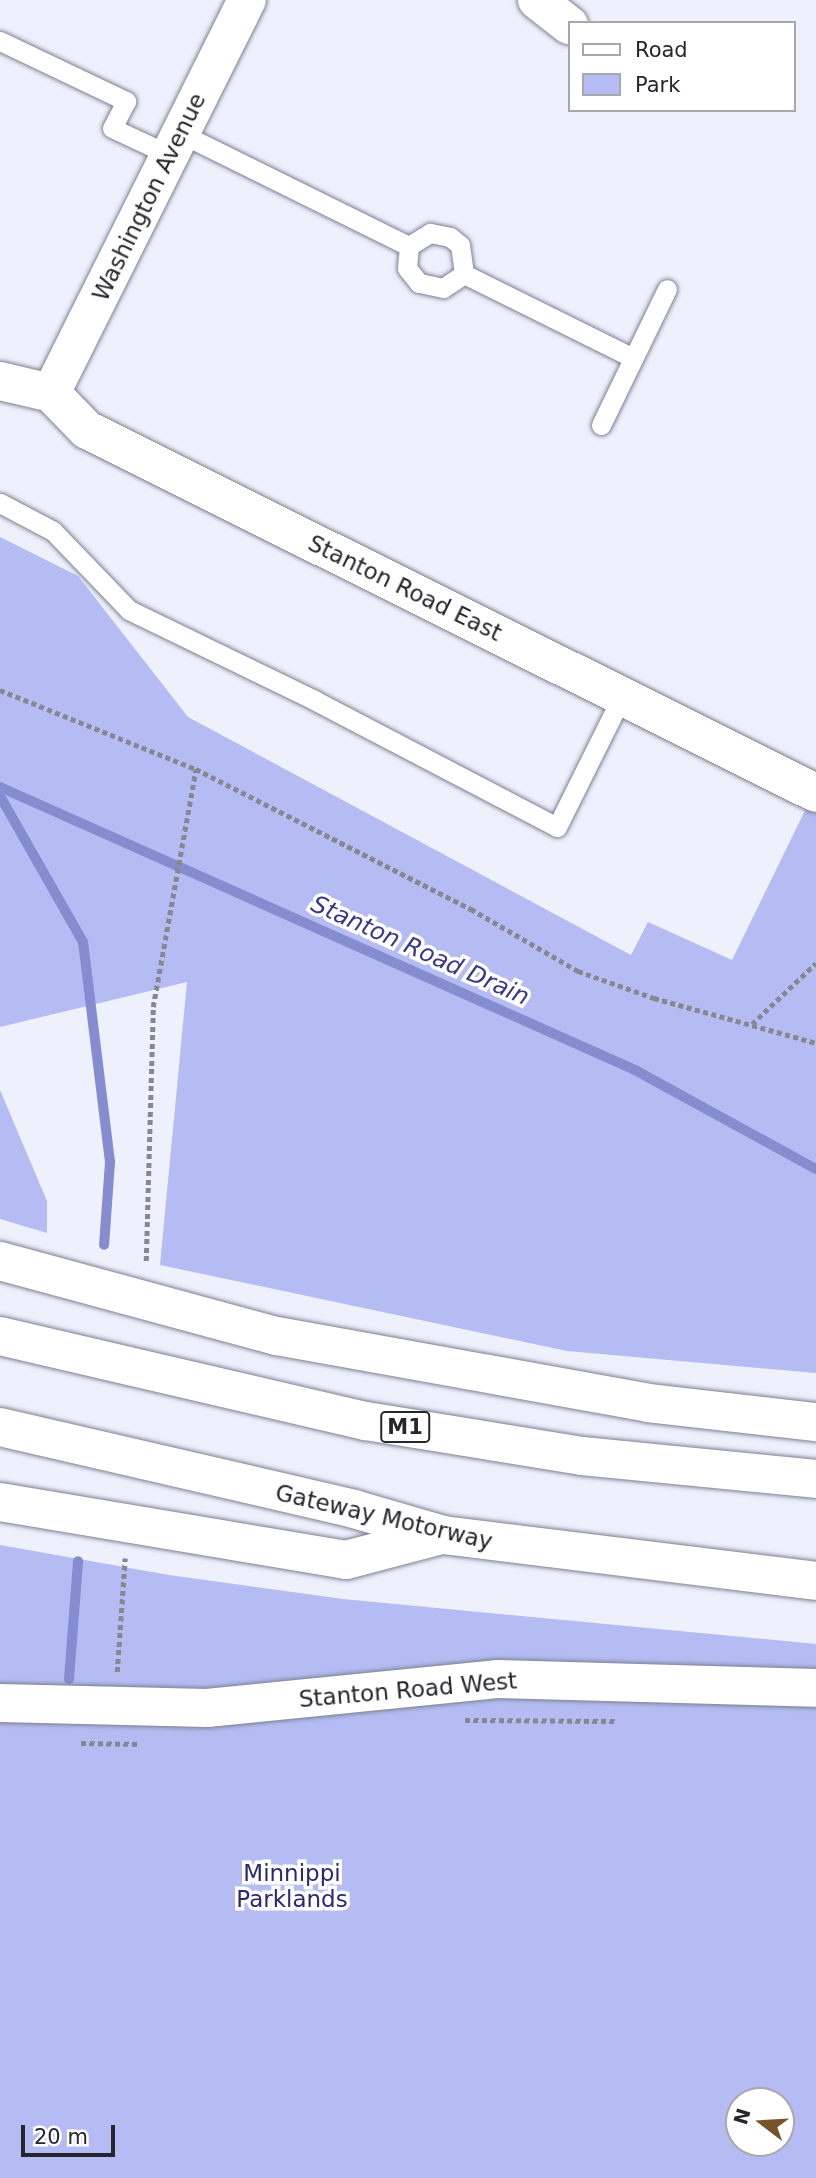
<!DOCTYPE html>
<style>
body{margin:0}
#map{position:relative;width:816px;height:2178px;overflow:hidden;background:#eef0fc;font-family:"DejaVu Sans",sans-serif}
div>[style]{position:absolute}
[style*='--x']{left:calc(var(--x)*1px);top:calc(var(--y)*1px);width:calc(var(--w)*1px);rotate:calc(var(--a)*1deg)}
.green>*{inset:0;background:#b5bcf3}
.stream>*{height:10px;margin:-5px;padding:0 5px;transform-origin:5px;border-radius:5px;background:#868cd0}
.path>*{height:4.5px;margin-top:-2.25px;transform-origin:0;background:repeating-linear-gradient(90deg,#868891 0 5px,transparent 0 8.5px)}
.roads{filter:drop-shadow(0 0 2px #7d8092) drop-shadow(0 0 2px #7d8092)}
.lane>*{height:19px;margin:-9.5px;padding:0 9.5px;transform-origin:9.5px;border-radius:9.5px;background:#fff}
.street>*{height:38px;margin:-19px;padding:0 19px;transform-origin:19px;border-radius:19px;background:#fff}
.highway>*{height:38px;margin:-19px;padding:0 19px;transform-origin:19px;border-radius:19px;background:#fff}
span{translate:-50% -50%;white-space:nowrap;text-align:center;line-height:1.15;-webkit-text-stroke:7px #fff;paint-order:stroke}
.shield-label span{padding:2px 5px;background:#fff;border:2px solid;border-radius:5px;-webkit-text-stroke-width:0}
.shield-label{font-size:21px;color:#25262d;font-weight:700}
.street-label{font-size:23px;color:#25262d}
.park-label{font-size:23px;color:#2b2776}
.water-label{font-size:24px;color:#383788;font-style:italic}
.legend{position:absolute;left:568px;top:21px;width:228px;height:91px;box-sizing:border-box;background:#fff;border:2px solid #a8a8ab;margin:0;padding:9px 12px;list-style:none;font-size:21px;color:#25262d}
.legend li{display:flex;align-items:center;gap:14px;height:35px}
.legend b{width:35px;border:2px solid #a8a8ab}
.north{position:absolute;left:725px;top:2087px;width:70px;height:70px;box-sizing:border-box;background:#fff;border:2px solid #a8a8ab;border-radius:50%;rotate:287deg;font-size:19px;font-weight:700;line-height:28px;text-align:center;color:#25262d}
.north::after{content:'';display:block;margin:auto;width:24px;height:32px;background:#75532b;clip-path:polygon(50% 0,100% 100%,50% 72%,0 100%)}
.scale{position:absolute;left:21px;top:2125px;width:94px;height:32px;box-sizing:border-box;border:4px solid #25262d;border-top:0;padding-left:9px;font-size:21px;line-height:24px;white-space:nowrap;color:#25262d;-webkit-text-stroke:5px #fff;paint-order:stroke}
</style>
<div id="map">
<div class="green">
<div style="clip-path:polygon(0 537px,78px 576px,188px 717px,631px 955px,648px 922px,732px 960px,816px 788px,816px 1373px,567px 1351px,160px 1265px,187px 982px,0 1027px)"></div>
<div style="clip-path:polygon(0 1090px,47px 1201px,47px 1233px,0 1219px)"></div>
<div style="clip-path:polygon(evenodd,0 1545px,169px 1575px,343px 1599px,816px 1644px,816px 2178px,0 2178px,0 1545px,739px 2101px,781px 2101px,781px 2143px,739px 2143px,739px 2101px)"></div>
</div>
<div class="stream">
<div style="--x:0;--y:787;--w:695;--a:24.02"></div>
<div style="--x:635;--y:1070;--w:206;--a:28.7"></div>
<div style="--x:0;--y:796;--w:168;--a:60.4"></div>
<div style="--x:83;--y:942;--w:222;--a:83"></div>
<div style="--x:110;--y:1162;--w:83;--a:94.1"></div>
<div style="--x:69;--y:1679;--w:118;--a:-85.6"></div>
</div>
<div class="path">
<div style="--x:0;--y:690;--w:211;--a:22"></div>
<div style="--x:196;--y:769;--w:309;--a:27"></div>
<div style="--x:471;--y:909;--w:124;--a:30.1"></div>
<div style="--x:578;--y:971;--w:81;--a:19.6"></div>
<div style="--x:654;--y:998;--w:168;--a:15.5"></div>
<div style="--x:752;--y:1024;--w:88;--a:-43.6"></div>
<div style="--x:146;--y:1261;--w:254;--a:-88.4"></div>
<div style="--x:153;--y:1007;--w:242;--a:-79.8"></div>
<div style="--x:117;--y:1672;--w:114;--a:-86"></div>
<div style="--x:465;--y:1720;--w:152;--a:0.4"></div>
<div style="--x:81;--y:1743;--w:57;--a:1"></div>
</div>
<div class="roads">
<div class="lane">
<div style="--x:0;--y:41;--w:140;--a:25.5"></div>
<div style="--x:126;--y:101;--w:30;--a:117"></div>
<div style="--x:112;--y:128;--w:64;--a:25"></div>
<div style="--x:180;--y:133;--w:255;--a:26.3"></div>
<div style="--x:430;--y:233;--w:20;--a:11"></div>
<div style="--x:450;--y:237;--w:13;--a:39"></div>
<div style="--x:460;--y:245;--w:29;--a:82"></div>
<div style="--x:464;--y:274;--w:25;--a:146"></div>
<div style="--x:443;--y:288;--w:25;--a:-168"></div>
<div style="--x:419;--y:283;--w:19;--a:-129"></div>
<div style="--x:407;--y:268;--w:22;--a:-85"></div>
<div style="--x:409;--y:246;--w:25;--a:-32"></div>
<div style="--x:464;--y:274;--w:189;--a:26.4"></div>
<div style="--x:601;--y:425;--w:151;--a:-64.1"></div>
<div style="--x:0;--y:503;--w:60;--a:27.8"></div>
<div style="--x:53;--y:531;--w:110;--a:46.1"></div>
<div style="--x:129;--y:610;--w:206;--a:25.9"></div>
<div style="--x:314;--y:700;--w:274;--a:27.6"></div>
<div style="--x:557;--y:827;--w:146;--a:-63.6"></div>
</div>
<div class="street">
<div style="--x:537;--y:0;--w:41;--a:38"></div>
<div style="--x:0;--y:381;--w:52;--a:13.2"></div>
<div style="--x:51;--y:393;--w:52;--a:45.8"></div>
<div style="--x:87;--y:430;--w:814;--a:26.47"></div>
<div style="--x:51;--y:393;--w:439;--a:-63.5"></div>
<div style="--x:0;--y:1703;--w:207;--a:1.4"></div>
<div style="--x:207;--y:1708;--w:292;--a:-5.7"></div>
<div style="--x:498;--y:1679;--w:318;--a:1.6"></div>
</div>
<div class="highway">
<div style="--x:0;--y:1261;--w:287;--a:15.2"></div>
<div style="--x:277;--y:1336;--w:377;--a:10.2"></div>
<div style="--x:648;--y:1403;--w:169;--a:6.5"></div>
<div style="--x:0;--y:1336;--w:376;--a:13.1"></div>
<div style="--x:366;--y:1421;--w:219;--a:9.2"></div>
<div style="--x:582;--y:1456;--w:235;--a:5.6"></div>
<div style="--x:0;--y:1427;--w:363;--a:13"></div>
<div style="--x:354;--y:1509;--w:93;--a:16.3"></div>
<div style="--x:443;--y:1535;--w:376;--a:7"></div>
<div style="--x:0;--y:1502;--w:351;--a:9.5"></div>
<div style="--x:346;--y:1560;--w:98;--a:-14.7"></div>
</div>
</div>
<div class="shield-label">
<span style="left:405px;top:1427px">M1</span>
</div>
<div class="street-label">
<span style="left:149px;top:197px;rotate:-64deg">Washington Avenue</span>
<span style="left:405px;top:588px;rotate:26deg">Stanton Road East</span>
<span style="left:384px;top:1517px;rotate:13deg">Gateway Motorway</span>
<span style="left:408px;top:1690px;rotate:-5deg">Stanton Road West</span>
</div>
<div class="park-label">
<span style="left:292px;top:1886px">Minnippi<br>Parklands</span>
</div>
<div class="water-label">
<span style="left:420px;top:951px;rotate:24deg">Stanton Road Drain</span>
</div>
<ul class="legend">
<li><b style="height:9px;background:#fff"></b>Road</li>
<li><b style="height:19px;background:#b5bcf3"></b>Park</li>
</ul>
<div class="north">N</div>
<div class="scale">20 m</div>
</div>
